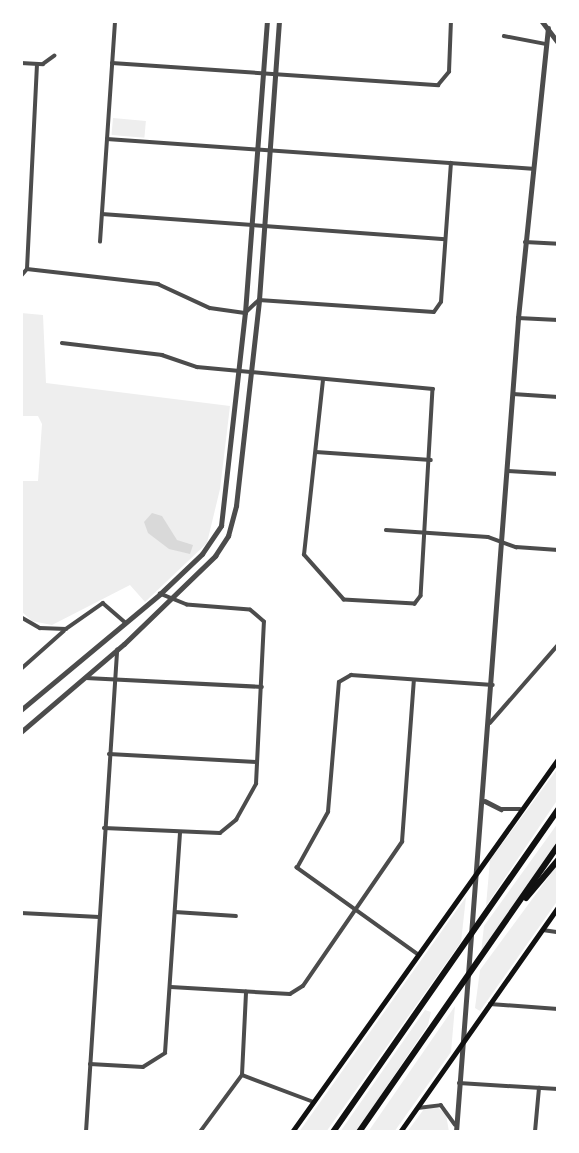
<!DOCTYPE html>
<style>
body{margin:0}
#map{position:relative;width:579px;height:1153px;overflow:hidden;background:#fff;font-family:"PT Sans",sans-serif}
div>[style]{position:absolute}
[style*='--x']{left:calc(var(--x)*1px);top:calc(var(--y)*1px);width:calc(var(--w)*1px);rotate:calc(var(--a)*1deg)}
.green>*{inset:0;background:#eee;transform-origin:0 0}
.water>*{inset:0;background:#d9d9d9}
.minor>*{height:3.5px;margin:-1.75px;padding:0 1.75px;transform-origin:1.75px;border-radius:1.75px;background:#4c4c4c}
.tertiary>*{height:4.5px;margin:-2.25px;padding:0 2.25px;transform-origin:2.25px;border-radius:2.25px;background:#4c4c4c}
.secondary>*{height:4.5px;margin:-2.25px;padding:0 2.25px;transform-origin:2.25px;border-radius:2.25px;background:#111}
.motorway>*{height:6px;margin:-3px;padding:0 3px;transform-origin:3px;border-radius:3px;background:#111}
span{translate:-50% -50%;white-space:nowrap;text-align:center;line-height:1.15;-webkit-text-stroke:6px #fff;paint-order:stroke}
.frame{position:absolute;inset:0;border:23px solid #fff;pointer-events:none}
</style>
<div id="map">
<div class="green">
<div style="left:113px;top:118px;width:33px;height:17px;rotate:5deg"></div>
<div style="clip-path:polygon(21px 313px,43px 315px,46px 383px,230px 406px,220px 489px,207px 543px,145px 602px,130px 585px,52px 625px,32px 621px,21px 611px,21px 481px,38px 481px,42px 424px,38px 416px,21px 416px)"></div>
<div style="clip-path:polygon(558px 768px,558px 799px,486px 906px,490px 860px)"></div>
<div style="clip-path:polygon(558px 823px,558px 843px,481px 953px,484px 926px)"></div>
<div style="clip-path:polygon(558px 864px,558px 900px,480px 1011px,475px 1008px,480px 970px)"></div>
<div style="clip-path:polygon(466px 897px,461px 942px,326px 1132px,299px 1132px)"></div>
<div style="clip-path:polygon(455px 1006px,451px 1052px,394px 1132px,368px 1132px)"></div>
<div style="clip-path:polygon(425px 1010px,431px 1012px,428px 1025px,379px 1098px,355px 1132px,340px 1132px)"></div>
<div style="clip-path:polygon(437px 1107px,446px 1114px,449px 1132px,407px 1132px,424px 1109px)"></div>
</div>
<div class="water">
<div style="clip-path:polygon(152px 513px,162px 516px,177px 540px,193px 545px,190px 554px,169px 549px,148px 533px,144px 522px)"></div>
</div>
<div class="minor">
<div style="--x:504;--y:36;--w:43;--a:10.8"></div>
<div style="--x:21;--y:63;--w:22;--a:3"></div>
<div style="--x:43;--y:64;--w:14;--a:-36"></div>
<div style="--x:112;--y:63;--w:327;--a:3.9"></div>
<div style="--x:438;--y:85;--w:17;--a:-50"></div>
<div style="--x:449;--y:72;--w:51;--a:-87.8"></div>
<div style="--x:107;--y:139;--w:426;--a:4"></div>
<div style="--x:102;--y:214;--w:344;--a:4.2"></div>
<div style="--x:100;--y:242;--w:222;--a:-86.1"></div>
<div style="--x:525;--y:242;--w:33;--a:3"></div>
<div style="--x:27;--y:269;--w:132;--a:6.5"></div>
<div style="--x:158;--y:284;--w:57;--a:24.8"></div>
<div style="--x:210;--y:308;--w:35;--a:8"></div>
<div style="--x:245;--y:313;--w:19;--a:-43"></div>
<div style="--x:259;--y:300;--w:175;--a:3.9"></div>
<div style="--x:434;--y:312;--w:12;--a:-55"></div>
<div style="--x:441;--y:302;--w:139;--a:-85.9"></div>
<div style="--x:27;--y:269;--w:204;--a:-87.2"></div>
<div style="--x:21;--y:276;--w:9;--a:-49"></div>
<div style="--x:518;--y:318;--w:40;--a:2.9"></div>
<div style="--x:62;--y:343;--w:101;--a:6.8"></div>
<div style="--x:162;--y:355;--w:37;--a:19"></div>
<div style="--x:197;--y:367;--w:237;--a:5.3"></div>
<div style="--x:433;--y:389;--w:207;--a:93.3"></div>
<div style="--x:421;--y:596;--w:10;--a:127"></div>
<div style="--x:415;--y:604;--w:71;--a:-176.8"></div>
<div style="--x:344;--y:600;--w:60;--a:-131.6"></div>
<div style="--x:304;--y:555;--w:176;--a:-83.8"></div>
<div style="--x:513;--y:394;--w:45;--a:3.8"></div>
<div style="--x:316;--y:452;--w:115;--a:4"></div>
<div style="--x:507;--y:471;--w:51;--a:3.4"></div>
<div style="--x:386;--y:530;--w:102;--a:3.9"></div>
<div style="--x:488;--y:537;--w:30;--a:20"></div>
<div style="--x:516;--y:547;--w:42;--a:4.1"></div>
<div style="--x:21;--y:617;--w:22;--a:30"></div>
<div style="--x:40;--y:628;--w:26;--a:2"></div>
<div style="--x:66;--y:629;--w:45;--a:-35.1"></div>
<div style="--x:103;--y:603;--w:29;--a:41"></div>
<div style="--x:21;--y:669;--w:57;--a:-41.5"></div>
<div style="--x:86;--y:678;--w:176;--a:2.9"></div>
<div style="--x:490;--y:723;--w:103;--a:-48.9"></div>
<div style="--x:109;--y:754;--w:148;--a:3.1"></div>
<div style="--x:104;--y:828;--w:116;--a:2.5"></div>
<div style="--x:220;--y:833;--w:21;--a:-39"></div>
<div style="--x:236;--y:820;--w:41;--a:-60.9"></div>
<div style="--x:256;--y:784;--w:162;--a:-87.2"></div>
<div style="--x:264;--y:622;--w:18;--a:-139"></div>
<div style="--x:250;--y:610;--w:63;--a:-175.5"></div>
<div style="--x:187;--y:605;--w:29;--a:-158"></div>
<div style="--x:175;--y:912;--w:61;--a:3.8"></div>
<div style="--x:21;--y:913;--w:78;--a:2.9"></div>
<div style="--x:543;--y:930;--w:15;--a:8"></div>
<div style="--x:417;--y:954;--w:148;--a:-144.4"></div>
<div style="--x:297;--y:868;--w:64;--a:-61"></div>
<div style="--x:328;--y:812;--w:130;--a:-85.2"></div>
<div style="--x:339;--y:682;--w:14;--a:-30"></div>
<div style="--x:351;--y:675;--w:142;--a:4"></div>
<div style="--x:171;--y:987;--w:119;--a:3.4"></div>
<div style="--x:290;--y:994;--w:15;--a:-32"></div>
<div style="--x:303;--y:986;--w:175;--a:-55.5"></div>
<div style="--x:402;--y:842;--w:162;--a:-85.8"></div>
<div style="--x:490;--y:1004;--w:68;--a:4.2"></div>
<div style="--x:90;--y:1064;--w:53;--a:3.2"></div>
<div style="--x:143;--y:1067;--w:26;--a:-32"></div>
<div style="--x:165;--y:1053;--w:221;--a:-86.1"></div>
<div style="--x:242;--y:1075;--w:77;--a:20.6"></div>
<div style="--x:459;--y:1083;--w:99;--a:3.5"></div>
<div style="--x:418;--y:1108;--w:23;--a:-7"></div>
<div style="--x:441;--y:1105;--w:24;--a:54"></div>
<div style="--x:86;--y:1132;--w:483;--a:-86.3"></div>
<div style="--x:200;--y:1132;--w:71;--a:-53.6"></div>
<div style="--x:242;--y:1075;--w:83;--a:-87.2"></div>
<div style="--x:535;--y:1132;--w:44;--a:-84.8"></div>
</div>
<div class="tertiary">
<div style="--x:542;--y:21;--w:26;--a:53"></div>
<div style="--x:21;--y:710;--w:181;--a:-39.8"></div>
<div style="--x:160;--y:594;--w:58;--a:-43.6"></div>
<div style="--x:202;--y:554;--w:34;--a:-56"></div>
<div style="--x:221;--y:526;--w:214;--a:-83.6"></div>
<div style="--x:245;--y:313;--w:293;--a:-85.7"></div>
<div style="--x:21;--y:732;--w:135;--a:-40.5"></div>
<div style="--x:124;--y:644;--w:127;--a:-44"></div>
<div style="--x:215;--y:556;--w:24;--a:-57"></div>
<div style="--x:228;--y:536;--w:31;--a:-75"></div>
<div style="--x:236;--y:506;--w:207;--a:-83.6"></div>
<div style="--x:259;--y:300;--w:280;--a:-85.9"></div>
<div style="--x:485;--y:801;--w:18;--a:27"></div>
<div style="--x:501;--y:809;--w:19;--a:0"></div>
<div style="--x:456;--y:1132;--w:816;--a:-85.64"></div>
<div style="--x:518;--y:318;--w:291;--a:-84.1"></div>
</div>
<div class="secondary">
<div style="--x:292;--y:1132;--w:458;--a:-54.5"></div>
<div style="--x:400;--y:1132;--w:275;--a:-54.9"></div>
</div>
<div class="motorway">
<div style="--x:526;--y:898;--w:50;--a:-49.9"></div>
<div style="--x:333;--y:1132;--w:393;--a:-55.1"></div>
<div style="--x:359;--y:1132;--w:348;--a:-55.2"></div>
</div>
<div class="frame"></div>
</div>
